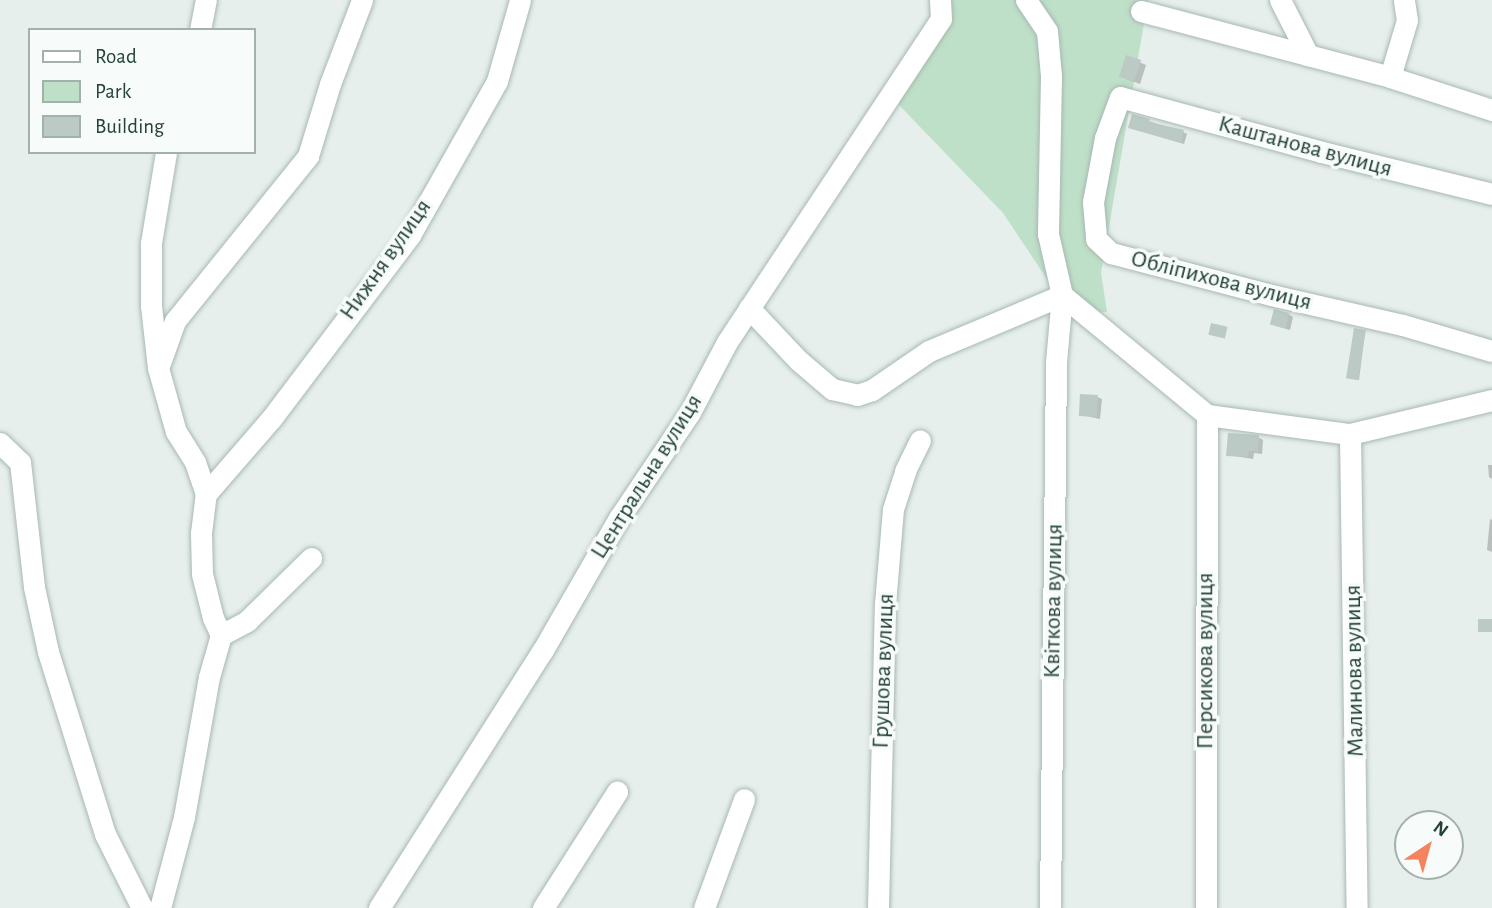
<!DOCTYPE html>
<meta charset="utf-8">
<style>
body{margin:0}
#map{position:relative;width:1492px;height:908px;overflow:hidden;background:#e6efeb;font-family:"Alegreya Sans",sans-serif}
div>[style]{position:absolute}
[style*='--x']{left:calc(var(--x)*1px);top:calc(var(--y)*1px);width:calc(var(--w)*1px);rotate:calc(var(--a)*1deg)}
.green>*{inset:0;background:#bfe0c8}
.shadow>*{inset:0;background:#0003}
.building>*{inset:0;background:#bbcac4;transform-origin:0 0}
.roads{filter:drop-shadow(0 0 2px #a8b8b2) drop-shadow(0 0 2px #a8b8b2)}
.minor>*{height:21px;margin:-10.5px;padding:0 10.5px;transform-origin:10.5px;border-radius:10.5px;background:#fff}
span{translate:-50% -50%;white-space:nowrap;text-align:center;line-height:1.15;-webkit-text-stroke:7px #f7fbf9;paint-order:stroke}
.street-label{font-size:24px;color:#24423a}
.legend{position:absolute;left:28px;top:28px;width:228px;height:126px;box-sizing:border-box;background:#f7fbf9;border:2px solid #a3b1ad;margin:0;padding:9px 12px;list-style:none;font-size:21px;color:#24423a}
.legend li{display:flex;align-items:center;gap:14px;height:35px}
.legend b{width:35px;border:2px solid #a3b1ad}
.north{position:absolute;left:1394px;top:810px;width:70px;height:70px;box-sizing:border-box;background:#f7fbf9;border:2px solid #a3b1ad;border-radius:50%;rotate:36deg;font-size:19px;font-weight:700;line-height:28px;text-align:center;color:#24423a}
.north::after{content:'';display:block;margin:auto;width:24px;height:32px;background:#f4845f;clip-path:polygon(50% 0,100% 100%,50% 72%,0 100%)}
</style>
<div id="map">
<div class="green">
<div style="clip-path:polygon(931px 0,1148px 0,1101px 273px,1107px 312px,1057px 311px,1053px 288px,1003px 213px,898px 104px,941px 32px)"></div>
</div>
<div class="shadow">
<div style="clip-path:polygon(1127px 57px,1146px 65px,1140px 84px,1126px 79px)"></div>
<div style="clip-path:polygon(1133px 116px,1183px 132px,1187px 134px,1184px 144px,1134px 129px)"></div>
<div style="clip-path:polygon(1288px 314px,1293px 317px,1290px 330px,1276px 326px)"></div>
<div style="clip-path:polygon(1365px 332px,1359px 380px,1349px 378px)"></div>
<div style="clip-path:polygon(1097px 397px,1102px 399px,1100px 419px,1081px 415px)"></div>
<div style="clip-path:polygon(1258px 437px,1263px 440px,1262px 454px,1254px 453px,1253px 459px,1228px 455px)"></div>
<div style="clip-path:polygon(1488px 465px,1492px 465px,1492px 479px,1489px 477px)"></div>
<div style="clip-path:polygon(1490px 519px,1492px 520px,1492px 552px,1487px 550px)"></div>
</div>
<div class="building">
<div style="left:1126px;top:55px;width:16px;height:23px;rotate:18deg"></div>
<div style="clip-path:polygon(1132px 114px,1150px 119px,1149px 122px,1184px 130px,1181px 143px,1128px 128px)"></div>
<div style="left:1274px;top:309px;width:16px;height:16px;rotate:15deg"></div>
<div style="left:1211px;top:323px;width:17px;height:12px;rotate:13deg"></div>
<div style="left:1354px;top:328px;width:12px;height:51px;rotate:9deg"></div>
<div style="left:1080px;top:394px;width:18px;height:22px;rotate:3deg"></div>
<div style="clip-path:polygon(1228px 433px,1259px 435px,1258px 452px,1249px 451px,1248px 457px,1226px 456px)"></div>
<div style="left:1478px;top:619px;width:14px;height:13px"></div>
</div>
<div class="roads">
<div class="minor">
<div style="--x:1026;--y:0;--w:37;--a:56"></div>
<div style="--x:1047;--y:31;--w:45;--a:84.9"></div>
<div style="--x:1051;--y:76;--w:158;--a:91.1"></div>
<div style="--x:1048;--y:234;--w:63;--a:77.1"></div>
<div style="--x:1062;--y:295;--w:188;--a:39.6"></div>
<div style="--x:1207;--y:415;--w:144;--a:7.6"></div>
<div style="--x:1350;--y:434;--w:146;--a:-13.5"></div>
<div style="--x:1280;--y:0;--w:62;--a:63"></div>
<div style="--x:1141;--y:11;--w:258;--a:14.8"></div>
<div style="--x:1390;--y:77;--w:107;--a:17.9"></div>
<div style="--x:200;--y:30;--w:31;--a:-79"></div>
<div style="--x:1390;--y:77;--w:59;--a:-73.4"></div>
<div style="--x:1407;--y:20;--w:20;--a:-99"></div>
<div style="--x:1492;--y:194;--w:175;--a:-166.1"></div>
<div style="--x:1322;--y:152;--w:209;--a:-164.8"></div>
<div style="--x:1120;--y:97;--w:44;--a:110.1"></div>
<div style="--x:1105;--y:138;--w:65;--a:100.6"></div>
<div style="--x:1093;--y:202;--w:37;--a:85"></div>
<div style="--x:1096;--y:239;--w:21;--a:43"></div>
<div style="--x:1111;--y:253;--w:165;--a:14.7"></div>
<div style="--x:1271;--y:295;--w:135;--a:12.8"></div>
<div style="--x:1403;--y:325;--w:93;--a:16.3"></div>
<div style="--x:749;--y:308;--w:71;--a:46.7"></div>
<div style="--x:798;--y:360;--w:45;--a:40.5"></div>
<div style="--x:832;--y:389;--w:26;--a:13"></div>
<div style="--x:857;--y:395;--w:16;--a:-18"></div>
<div style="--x:872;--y:390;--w:69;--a:-34.4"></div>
<div style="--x:929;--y:351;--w:144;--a:-22.8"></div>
<div style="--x:1062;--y:295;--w:67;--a:95.1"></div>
<div style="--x:1056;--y:362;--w:546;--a:90.63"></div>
<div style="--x:160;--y:363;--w:45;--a:-70.3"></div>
<div style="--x:175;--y:321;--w:212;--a:-51.1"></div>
<div style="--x:308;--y:156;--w:75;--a:-73"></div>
<div style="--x:330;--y:84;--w:90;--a:-69.1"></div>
<div style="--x:1350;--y:434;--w:474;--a:89.2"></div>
<div style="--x:0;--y:443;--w:28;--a:44"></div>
<div style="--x:20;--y:462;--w:126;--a:83.6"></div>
<div style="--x:34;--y:587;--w:66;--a:77.8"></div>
<div style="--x:48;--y:652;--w:191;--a:72.6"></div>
<div style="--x:105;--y:834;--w:83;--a:63.4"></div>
<div style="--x:206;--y:494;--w:99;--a:-49.1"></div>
<div style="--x:271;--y:419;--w:231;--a:-52.9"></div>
<div style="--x:410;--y:235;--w:177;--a:-60.5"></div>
<div style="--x:497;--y:81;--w:84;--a:-74.1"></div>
<div style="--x:221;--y:635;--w:30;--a:-28"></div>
<div style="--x:247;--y:621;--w:90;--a:-44.5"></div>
<div style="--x:160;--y:908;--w:94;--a:-75.2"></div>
<div style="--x:184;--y:817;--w:142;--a:-79.9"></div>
<div style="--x:209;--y:677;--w:44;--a:-74.1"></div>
<div style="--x:221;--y:635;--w:19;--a:-115"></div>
<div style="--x:213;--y:618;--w:45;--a:-104"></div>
<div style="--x:202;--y:574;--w:41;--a:-91.4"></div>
<div style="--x:201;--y:533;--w:39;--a:-83"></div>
<div style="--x:206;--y:494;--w:34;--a:-109"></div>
<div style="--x:195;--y:462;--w:36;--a:-122"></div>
<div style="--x:176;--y:432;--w:66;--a:-105.7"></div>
<div style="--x:158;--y:368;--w:62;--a:-96.4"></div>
<div style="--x:151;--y:306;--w:63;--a:-90"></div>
<div style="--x:151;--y:243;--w:92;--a:-80.6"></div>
<div style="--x:379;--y:908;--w:306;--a:-57.6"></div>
<div style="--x:543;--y:650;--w:152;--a:-60.1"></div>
<div style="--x:619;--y:518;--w:125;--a:-56.1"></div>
<div style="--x:689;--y:414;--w:81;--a:-62.2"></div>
<div style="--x:727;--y:342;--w:387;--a:-56.5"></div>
<div style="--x:941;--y:19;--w:19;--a:-93"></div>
<div style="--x:543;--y:908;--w:138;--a:-57.5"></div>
<div style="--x:704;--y:908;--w:116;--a:-69.8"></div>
<div style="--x:878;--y:908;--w:304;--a:-88.7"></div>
<div style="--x:885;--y:604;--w:95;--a:-85.2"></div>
<div style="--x:893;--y:509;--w:40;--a:-72"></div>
<div style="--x:905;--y:471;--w:34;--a:-64"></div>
<div style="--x:1206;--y:908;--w:493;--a:-89.9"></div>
</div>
</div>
<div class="street-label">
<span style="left:1305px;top:147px;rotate:15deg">Каштанова вулиця</span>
<span style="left:386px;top:260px;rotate:-55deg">Нижня вулиця</span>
<span style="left:1221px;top:281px;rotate:14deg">Обліпихова вулиця</span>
<span style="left:647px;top:477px;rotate:-58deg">Центральна вулиця</span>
<span style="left:1054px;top:601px;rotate:-89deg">Квіткова вулиця</span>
<span style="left:1206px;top:661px;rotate:-90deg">Персикова вулиця</span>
<span style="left:884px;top:671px;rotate:-88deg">Грушова вулиця</span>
<span style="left:1355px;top:671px;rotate:-91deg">Малинова вулиця</span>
</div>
<ul class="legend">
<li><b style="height:9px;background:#fff"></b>Road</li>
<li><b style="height:19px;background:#bfe0c8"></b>Park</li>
<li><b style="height:19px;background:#bbcac4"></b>Building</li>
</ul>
<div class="north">N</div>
</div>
